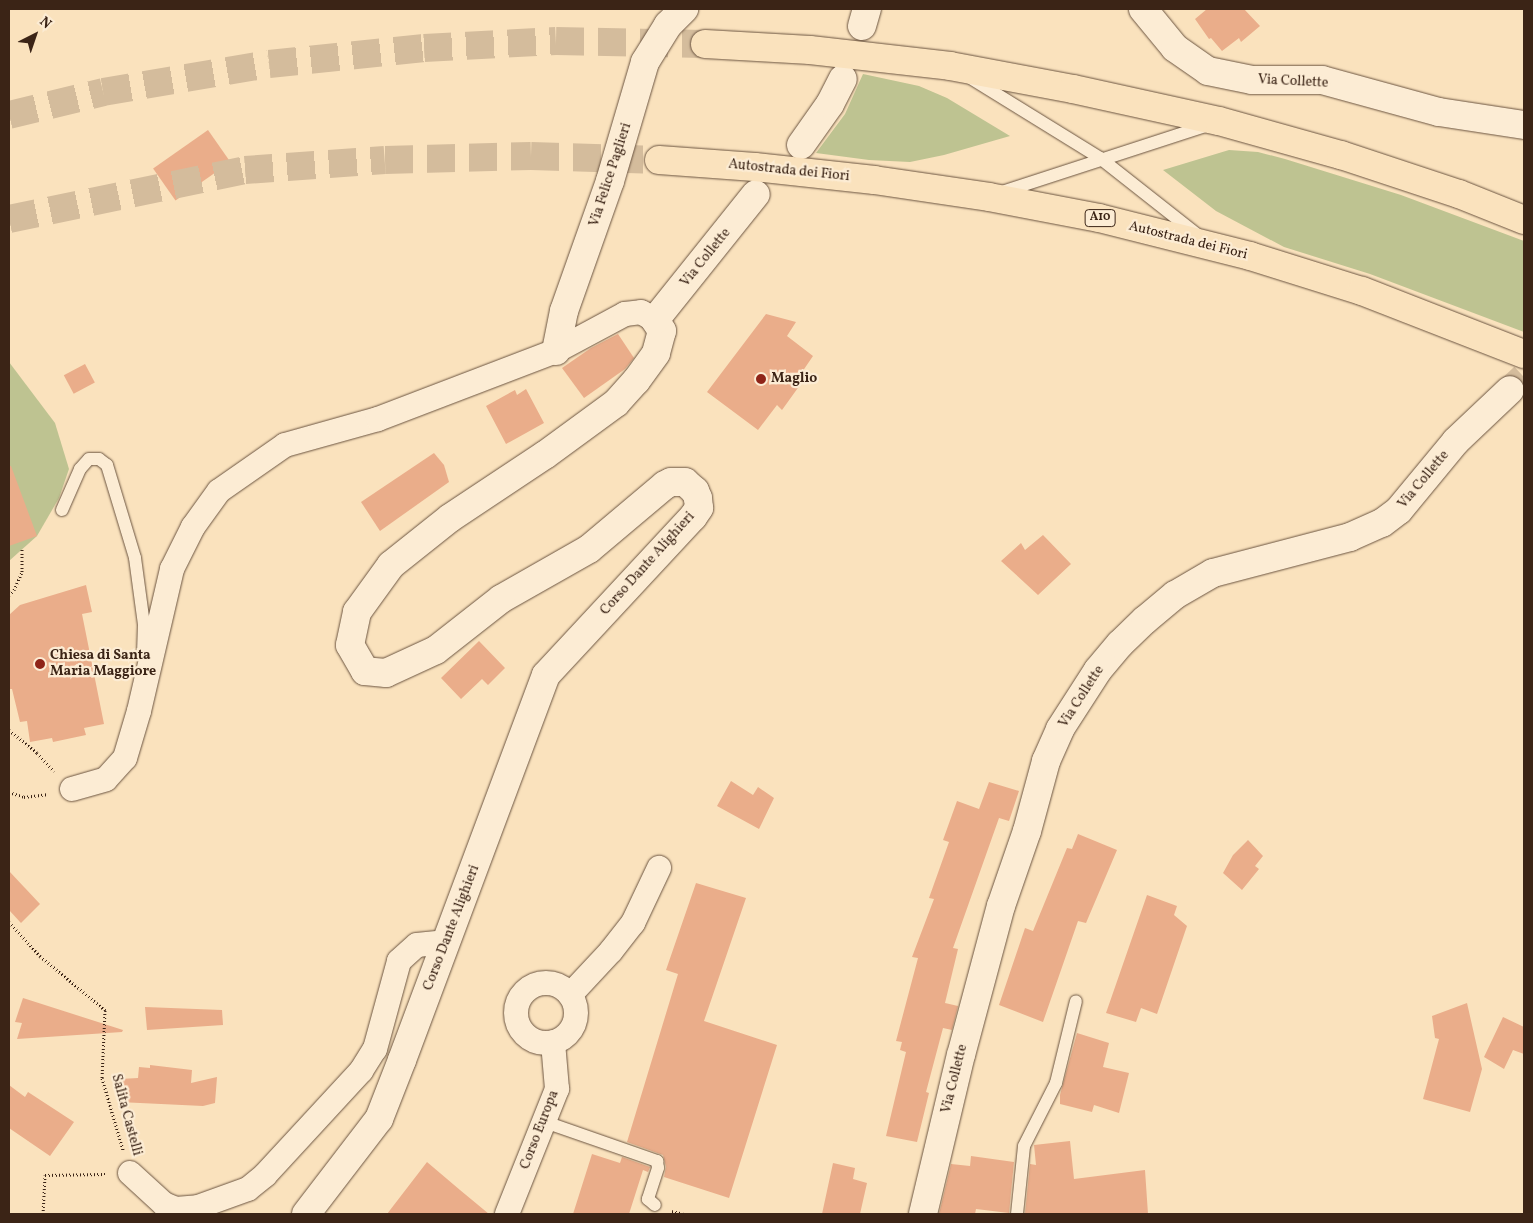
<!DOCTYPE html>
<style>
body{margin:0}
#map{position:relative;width:1533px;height:1223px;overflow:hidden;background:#fae2bd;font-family:Vollkorn,serif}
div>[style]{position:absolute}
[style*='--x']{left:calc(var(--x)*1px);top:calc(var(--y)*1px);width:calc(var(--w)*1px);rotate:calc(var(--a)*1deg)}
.green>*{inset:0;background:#bec391}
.building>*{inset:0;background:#eaad8a;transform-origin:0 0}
.secondary-tunnel>*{height:28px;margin-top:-14px;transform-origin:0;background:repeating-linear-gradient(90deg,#d4bc9c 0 28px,transparent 0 42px)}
.highway-tunnel>*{height:28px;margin-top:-14px;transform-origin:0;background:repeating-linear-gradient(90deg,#d4bc9c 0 28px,transparent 0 42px)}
.path>*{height:3px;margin-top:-1.5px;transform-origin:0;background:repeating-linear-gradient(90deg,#3b2416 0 1px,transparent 0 3.5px)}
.roads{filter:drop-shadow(0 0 1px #6b5440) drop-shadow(0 0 1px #6b5440)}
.lane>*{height:12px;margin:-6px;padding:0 6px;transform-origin:6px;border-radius:6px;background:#fcecd4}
.street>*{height:24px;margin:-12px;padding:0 12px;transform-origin:12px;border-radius:12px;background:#fcecd4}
.street>.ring{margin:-12px;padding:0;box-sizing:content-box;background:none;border:24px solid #fcecd4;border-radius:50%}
.secondary>*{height:28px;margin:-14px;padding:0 14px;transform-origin:14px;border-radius:14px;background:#fcecd4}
.highway>*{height:28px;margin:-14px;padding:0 14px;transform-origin:14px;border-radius:14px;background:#fae2bd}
.dots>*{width:14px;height:14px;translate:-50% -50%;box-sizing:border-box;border:2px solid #fcecd4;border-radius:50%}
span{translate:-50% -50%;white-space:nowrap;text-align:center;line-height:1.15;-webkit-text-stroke:4.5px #fcecd4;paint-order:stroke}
.shield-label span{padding:1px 4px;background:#fcecd4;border:1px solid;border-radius:4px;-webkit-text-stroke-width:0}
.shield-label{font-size:12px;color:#3b2416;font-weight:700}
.street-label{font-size:14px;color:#3b2416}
.poi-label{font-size:14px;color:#3b2416;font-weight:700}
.left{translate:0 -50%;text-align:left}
.frame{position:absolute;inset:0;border:10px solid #3b2416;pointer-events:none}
.north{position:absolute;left:10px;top:10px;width:50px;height:50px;-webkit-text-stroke:4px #fcecd4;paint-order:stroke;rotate:41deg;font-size:14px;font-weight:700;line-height:20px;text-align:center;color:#3b2416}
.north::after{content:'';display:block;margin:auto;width:18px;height:22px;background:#3b2416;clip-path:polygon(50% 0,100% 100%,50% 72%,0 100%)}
</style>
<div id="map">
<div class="green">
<div style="clip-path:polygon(863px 74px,919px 86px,947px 98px,1010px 136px,944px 155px,910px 162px,869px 160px,816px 153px,845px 114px)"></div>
<div style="clip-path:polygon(1229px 150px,1258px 152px,1285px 159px,1401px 195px,1524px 241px,1524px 332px,1370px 274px,1284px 247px,1216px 211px,1163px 170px)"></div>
<div style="clip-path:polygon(9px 362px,55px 423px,69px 469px,59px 498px,37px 536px,9px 561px)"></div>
</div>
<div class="building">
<div style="clip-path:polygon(1207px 9px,1244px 9px,1260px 26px,1241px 42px,1239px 38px,1222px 51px,1211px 38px,1209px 39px,1195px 19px)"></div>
<div style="left:208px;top:130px;width:39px;height:67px;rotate:55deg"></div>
<div style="clip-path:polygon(766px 314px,796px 322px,787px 336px,813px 356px,796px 381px,800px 385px,782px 410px,777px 405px,758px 430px,707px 392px)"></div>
<div style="clip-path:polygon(618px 334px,634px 358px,625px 369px,584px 398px,562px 368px,591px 348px)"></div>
<div style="left:85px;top:364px;width:21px;height:24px;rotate:62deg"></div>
<div style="clip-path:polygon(526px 389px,544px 423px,506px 444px,486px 406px,515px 390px,517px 395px)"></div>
<div style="clip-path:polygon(434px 453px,444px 465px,449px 482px,380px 531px,361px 502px)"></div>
<div style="clip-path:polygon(9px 466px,11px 466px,37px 536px,9px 546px)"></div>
<div style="clip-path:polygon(1043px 535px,1071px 564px,1038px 595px,1001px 561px,1021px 543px,1025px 550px)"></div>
<div style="clip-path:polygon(86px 585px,92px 612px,82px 614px,104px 724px,84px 728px,86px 735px,53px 742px,52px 738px,30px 742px,27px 721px,20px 722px,12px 689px,9px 689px,9px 615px,20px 605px)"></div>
<div style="clip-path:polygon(479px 641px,505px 668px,488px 685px,482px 679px,461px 699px,441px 678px)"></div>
<div style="clip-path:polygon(731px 781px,753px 795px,758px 787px,774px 798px,759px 829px,717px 806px)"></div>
<div style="clip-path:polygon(989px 782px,1019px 791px,1009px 821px,999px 818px,953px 948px,958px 949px,945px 1003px,958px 1006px,952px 1030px,943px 1028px,926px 1092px,929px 1093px,917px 1142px,886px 1136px,906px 1052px,900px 1050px,902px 1042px,896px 1041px,918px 958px,912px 957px,934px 899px,929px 898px,949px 842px,943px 840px,957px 801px,979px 809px)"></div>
<div style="clip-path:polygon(1078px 834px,1117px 850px,1086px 923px,1078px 921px,1043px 1022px,999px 1005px,1025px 928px,1033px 931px,1067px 848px,1072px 849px)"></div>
<div style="clip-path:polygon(1248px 840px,1263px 856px,1255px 866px,1259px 869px,1242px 890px,1223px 873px,1233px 855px)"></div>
<div style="clip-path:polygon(9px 871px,40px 904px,21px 923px,9px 910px)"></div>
<div style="clip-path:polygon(696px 883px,746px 898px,704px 1021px,777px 1045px,729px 1198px,664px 1177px,666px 1167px,663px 1155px,627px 1142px,678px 974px,666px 970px)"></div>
<div style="clip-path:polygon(1147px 895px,1177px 906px,1174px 915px,1187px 926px,1157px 1014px,1141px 1008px,1136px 1022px,1106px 1013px)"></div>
<div style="clip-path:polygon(23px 998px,123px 1030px,122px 1032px,17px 1039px,22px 1023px,15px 1022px)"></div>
<div style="clip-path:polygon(1467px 1003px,1482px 1069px,1470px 1112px,1423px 1099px,1439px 1039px,1435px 1038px,1432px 1016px)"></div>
<div style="clip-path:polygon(145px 1007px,222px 1010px,223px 1025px,147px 1030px)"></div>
<div style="clip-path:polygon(1503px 1017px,1524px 1027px,1524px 1054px,1513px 1050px,1504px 1069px,1484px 1057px)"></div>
<div style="clip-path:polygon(1077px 1033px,1109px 1043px,1103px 1067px,1129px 1073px,1119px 1113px,1094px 1105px,1092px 1112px,1060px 1104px,1060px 1095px)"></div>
<div style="clip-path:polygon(150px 1065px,192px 1070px,191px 1083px,217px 1077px,215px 1103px,203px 1106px,119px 1102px,120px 1079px,138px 1078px,139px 1067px,150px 1068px)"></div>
<div style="clip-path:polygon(9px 1085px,25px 1097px,28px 1092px,74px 1122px,50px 1156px,9px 1128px)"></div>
<div style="clip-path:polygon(1070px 1141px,1074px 1179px,1145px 1170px,1148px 1214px,1025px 1214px,1030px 1164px,1036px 1165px,1034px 1145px)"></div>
<div style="clip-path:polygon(592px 1154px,620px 1163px,622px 1157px,650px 1167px,648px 1172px,643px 1170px,629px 1214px,573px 1214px)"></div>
<div style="clip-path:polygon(971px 1156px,1014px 1162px,1009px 1213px,976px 1209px,975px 1214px,939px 1214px,951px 1164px,970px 1166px)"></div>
<div style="clip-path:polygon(427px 1162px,460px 1190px,489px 1214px,387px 1214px)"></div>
<div style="clip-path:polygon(833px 1163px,855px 1168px,853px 1179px,867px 1183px,860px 1214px,822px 1214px)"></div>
</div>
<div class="secondary-tunnel">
<div style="--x:1510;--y:390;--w:19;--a:-43"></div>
</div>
<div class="highway-tunnel">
<div style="--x:9;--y:115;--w:97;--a:-13.7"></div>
<div style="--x:103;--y:92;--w:168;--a:-9.6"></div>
<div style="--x:269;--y:64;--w:156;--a:-5.9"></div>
<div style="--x:424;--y:48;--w:132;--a:-3"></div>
<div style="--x:556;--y:41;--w:149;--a:1.2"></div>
<div style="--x:9;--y:219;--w:241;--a:-11.7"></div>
<div style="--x:245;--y:170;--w:140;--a:-4.1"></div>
<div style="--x:385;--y:160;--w:146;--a:-1.6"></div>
<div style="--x:531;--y:156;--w:128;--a:1.8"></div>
</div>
<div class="path">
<div style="--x:9;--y:595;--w:7;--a:-45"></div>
<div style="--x:14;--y:590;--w:20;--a:-66"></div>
<div style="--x:22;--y:572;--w:23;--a:-90"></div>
<div style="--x:9;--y:730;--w:36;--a:39"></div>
<div style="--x:37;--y:753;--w:25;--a:47"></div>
<div style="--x:9;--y:792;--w:16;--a:18"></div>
<div style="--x:24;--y:797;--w:23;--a:-7"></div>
<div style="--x:9;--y:922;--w:46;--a:47.6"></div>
<div style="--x:40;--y:956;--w:85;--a:39.7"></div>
<div style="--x:105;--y:1010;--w:68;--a:92.5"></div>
<div style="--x:102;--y:1078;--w:75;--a:73.7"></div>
<div style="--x:672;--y:1211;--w:12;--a:14"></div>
<div style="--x:43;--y:1214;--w:39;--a:-87"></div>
<div style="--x:45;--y:1175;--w:60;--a:-1"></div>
</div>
<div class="roads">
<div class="lane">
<div style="--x:969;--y:77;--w:154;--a:31.7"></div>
<div style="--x:1100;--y:158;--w:126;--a:38.2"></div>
<div style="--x:999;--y:193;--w:220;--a:-18"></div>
<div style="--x:62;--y:510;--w:45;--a:-66.3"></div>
<div style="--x:80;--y:469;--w:13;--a:-48"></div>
<div style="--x:89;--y:459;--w:10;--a:0"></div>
<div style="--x:99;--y:459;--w:10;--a:37"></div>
<div style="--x:107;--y:465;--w:97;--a:73.2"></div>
<div style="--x:135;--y:558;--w:68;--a:82.3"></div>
<div style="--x:144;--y:625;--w:30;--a:92"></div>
<div style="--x:545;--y:1122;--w:119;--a:19.2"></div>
<div style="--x:657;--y:1161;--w:7;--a:82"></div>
<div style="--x:658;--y:1168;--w:33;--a:108"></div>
<div style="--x:648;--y:1199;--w:9;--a:41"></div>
<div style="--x:1017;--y:1214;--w:68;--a:-84.1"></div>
<div style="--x:1024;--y:1146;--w:71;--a:-63.1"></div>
<div style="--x:1056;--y:1083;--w:84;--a:-76.3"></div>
</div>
<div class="street">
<div style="--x:72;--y:789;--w:35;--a:-16"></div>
<div style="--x:106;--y:779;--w:28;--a:-48"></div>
<div style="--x:125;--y:758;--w:49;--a:-73.4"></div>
<div style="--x:139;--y:711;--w:146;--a:-76.9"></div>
<div style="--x:172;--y:569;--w:47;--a:-63.4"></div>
<div style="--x:193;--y:527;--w:44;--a:-54.2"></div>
<div style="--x:219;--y:491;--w:80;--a:-34.9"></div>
<div style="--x:285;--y:445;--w:97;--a:-15.6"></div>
<div style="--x:378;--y:419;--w:191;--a:-20.9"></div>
<div style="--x:556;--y:351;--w:78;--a:-28.2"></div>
<div style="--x:625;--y:314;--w:16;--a:-7"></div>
<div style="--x:641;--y:312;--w:16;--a:30"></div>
<div class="ring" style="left:516px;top:983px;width:36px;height:36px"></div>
<div style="--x:570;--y:995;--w:60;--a:-47"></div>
<div style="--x:611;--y:951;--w:36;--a:-52"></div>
<div style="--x:633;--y:923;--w:61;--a:-64.7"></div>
<div style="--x:130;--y:1173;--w:46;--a:42.4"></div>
<div style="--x:164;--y:1204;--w:13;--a:23"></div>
<div style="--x:176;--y:1209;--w:22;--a:-5"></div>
<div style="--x:198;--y:1207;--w:53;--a:-19.8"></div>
<div style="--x:248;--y:1189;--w:22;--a:-39"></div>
<div style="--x:265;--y:1175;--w:142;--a:-47.3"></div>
<div style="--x:361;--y:1071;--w:26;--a:-58"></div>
<div style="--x:375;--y:1049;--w:91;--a:-74.7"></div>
<div style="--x:399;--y:961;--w:24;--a:-42"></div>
<div style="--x:417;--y:945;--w:30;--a:-6"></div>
<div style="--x:507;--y:1214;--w:135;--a:-68.2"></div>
<div style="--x:557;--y:1089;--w:47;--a:-94.9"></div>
</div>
<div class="secondary">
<div style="--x:1143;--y:9;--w:50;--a:50.6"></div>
<div style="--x:1175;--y:48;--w:40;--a:34.9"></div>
<div style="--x:1208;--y:71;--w:45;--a:11.6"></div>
<div style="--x:1252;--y:80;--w:70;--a:0"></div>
<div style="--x:1322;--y:80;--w:121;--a:15.3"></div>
<div style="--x:1439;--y:112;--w:86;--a:8.7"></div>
<div style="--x:862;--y:26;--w:18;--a:-74"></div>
<div style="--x:801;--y:145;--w:50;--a:-54.7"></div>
<div style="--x:830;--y:104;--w:28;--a:-63"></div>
<div style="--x:556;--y:351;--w:41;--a:-78.7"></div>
<div style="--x:564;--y:311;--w:138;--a:-70.5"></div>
<div style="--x:610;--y:181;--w:124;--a:-73.6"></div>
<div style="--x:645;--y:62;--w:44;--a:-58.1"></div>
<div style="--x:668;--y:25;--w:23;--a:-45"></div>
<div style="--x:306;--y:1214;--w:120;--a:-52.5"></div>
<div style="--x:379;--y:1119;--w:63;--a:-68.7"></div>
<div style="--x:402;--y:1060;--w:411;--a:-69.5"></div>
<div style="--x:546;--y:675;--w:216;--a:-47.1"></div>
<div style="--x:693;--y:517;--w:11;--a:-56"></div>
<div style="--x:699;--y:508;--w:10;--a:-96"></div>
<div style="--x:698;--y:498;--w:8;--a:-113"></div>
<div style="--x:695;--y:491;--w:13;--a:-138"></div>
<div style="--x:685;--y:482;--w:14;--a:180"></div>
<div style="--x:671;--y:482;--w:7;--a:153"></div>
<div style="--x:665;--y:485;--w:99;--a:139.9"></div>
<div style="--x:589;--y:549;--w:101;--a:150.4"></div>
<div style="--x:501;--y:599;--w:83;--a:141.9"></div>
<div style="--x:436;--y:650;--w:55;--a:155.3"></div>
<div style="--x:386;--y:673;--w:21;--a:-175"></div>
<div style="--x:365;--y:671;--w:30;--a:-120"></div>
<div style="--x:350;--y:645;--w:34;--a:-78"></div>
<div style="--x:357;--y:612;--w:58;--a:-54.1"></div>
<div style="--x:391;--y:565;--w:75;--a:-38.5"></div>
<div style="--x:450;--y:518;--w:114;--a:-33.6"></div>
<div style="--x:545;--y:455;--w:88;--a:-36.2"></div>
<div style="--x:616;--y:403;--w:30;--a:-48"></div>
<div style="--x:636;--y:381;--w:34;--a:-54"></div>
<div style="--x:656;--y:353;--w:23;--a:-75"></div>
<div style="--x:662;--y:331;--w:13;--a:-122"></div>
<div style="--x:655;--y:320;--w:161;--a:-51.3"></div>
<div style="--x:923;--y:1214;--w:163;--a:-76.6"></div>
<div style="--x:961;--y:1055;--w:154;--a:-75"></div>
<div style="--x:1001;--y:906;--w:79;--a:-70.9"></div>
<div style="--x:1027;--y:831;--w:73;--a:-74.8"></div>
<div style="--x:1046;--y:761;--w:35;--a:-66"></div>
<div style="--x:1060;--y:729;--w:70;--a:-57.2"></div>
<div style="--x:1098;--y:670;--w:34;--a:-50"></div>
<div style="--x:1120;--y:644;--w:35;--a:-44"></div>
<div style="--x:1145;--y:620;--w:39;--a:-40"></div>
<div style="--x:1175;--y:595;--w:44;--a:-30.1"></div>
<div style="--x:1213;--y:573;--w:142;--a:-14.7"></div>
<div style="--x:1350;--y:537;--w:35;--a:-24"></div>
<div style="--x:1382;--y:523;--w:21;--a:-37"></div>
<div style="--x:1399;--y:510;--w:89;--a:-50.4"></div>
<div style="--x:1456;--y:441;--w:74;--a:-43.4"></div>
</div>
<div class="highway">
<div style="--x:705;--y:44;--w:105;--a:3.3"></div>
<div style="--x:810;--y:50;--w:141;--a:6.5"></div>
<div style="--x:950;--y:66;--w:125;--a:10.6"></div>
<div style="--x:1073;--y:89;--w:149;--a:12.4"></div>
<div style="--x:1219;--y:121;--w:127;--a:15.6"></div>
<div style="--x:1341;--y:155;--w:124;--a:18.3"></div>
<div style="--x:1459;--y:194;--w:70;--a:21.8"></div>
<div style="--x:659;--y:160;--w:96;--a:4.2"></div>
<div style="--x:755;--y:167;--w:120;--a:6.2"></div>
<div style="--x:874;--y:180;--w:116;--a:8.4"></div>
<div style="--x:989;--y:197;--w:112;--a:10.8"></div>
<div style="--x:1099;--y:218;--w:156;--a:14.1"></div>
<div style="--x:1250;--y:256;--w:117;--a:17.4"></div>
<div style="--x:1362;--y:291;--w:174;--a:21.3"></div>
</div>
</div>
<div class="dots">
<div style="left:761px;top:379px;background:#8f2418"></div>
<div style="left:40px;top:664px;background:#8f2418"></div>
</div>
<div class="shield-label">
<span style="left:1100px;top:218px">A10</span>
</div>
<div class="street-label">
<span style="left:1293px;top:82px;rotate:3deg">Via Collette</span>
<span style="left:789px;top:171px;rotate:6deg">Autostrada dei Fiori</span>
<span style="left:611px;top:175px;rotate:-72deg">Via Felice Paglieri</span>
<span style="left:1188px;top:241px;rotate:14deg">Autostrada dei Fiori</span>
<span style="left:706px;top:258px;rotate:-51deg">Via Collette</span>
<span style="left:1424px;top:480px;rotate:-50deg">Via Collette</span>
<span style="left:648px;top:564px;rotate:-48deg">Corso Dante Alighieri</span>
<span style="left:1082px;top:697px;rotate:-57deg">Via Collette</span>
<span style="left:452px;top:928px;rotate:-69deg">Corso Dante Alighieri</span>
<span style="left:955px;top:1079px;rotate:-76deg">Via Collette</span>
<span style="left:126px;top:1115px;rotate:75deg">Salita Castelli</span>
<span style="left:540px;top:1130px;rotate:-69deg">Corso Europa</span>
</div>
<div class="poi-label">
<span class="left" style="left:771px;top:379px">Maglio</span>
<span class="left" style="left:50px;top:664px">Chiesa di Santa<br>Maria Maggiore</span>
</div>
<div class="frame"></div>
<div class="north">N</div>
</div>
